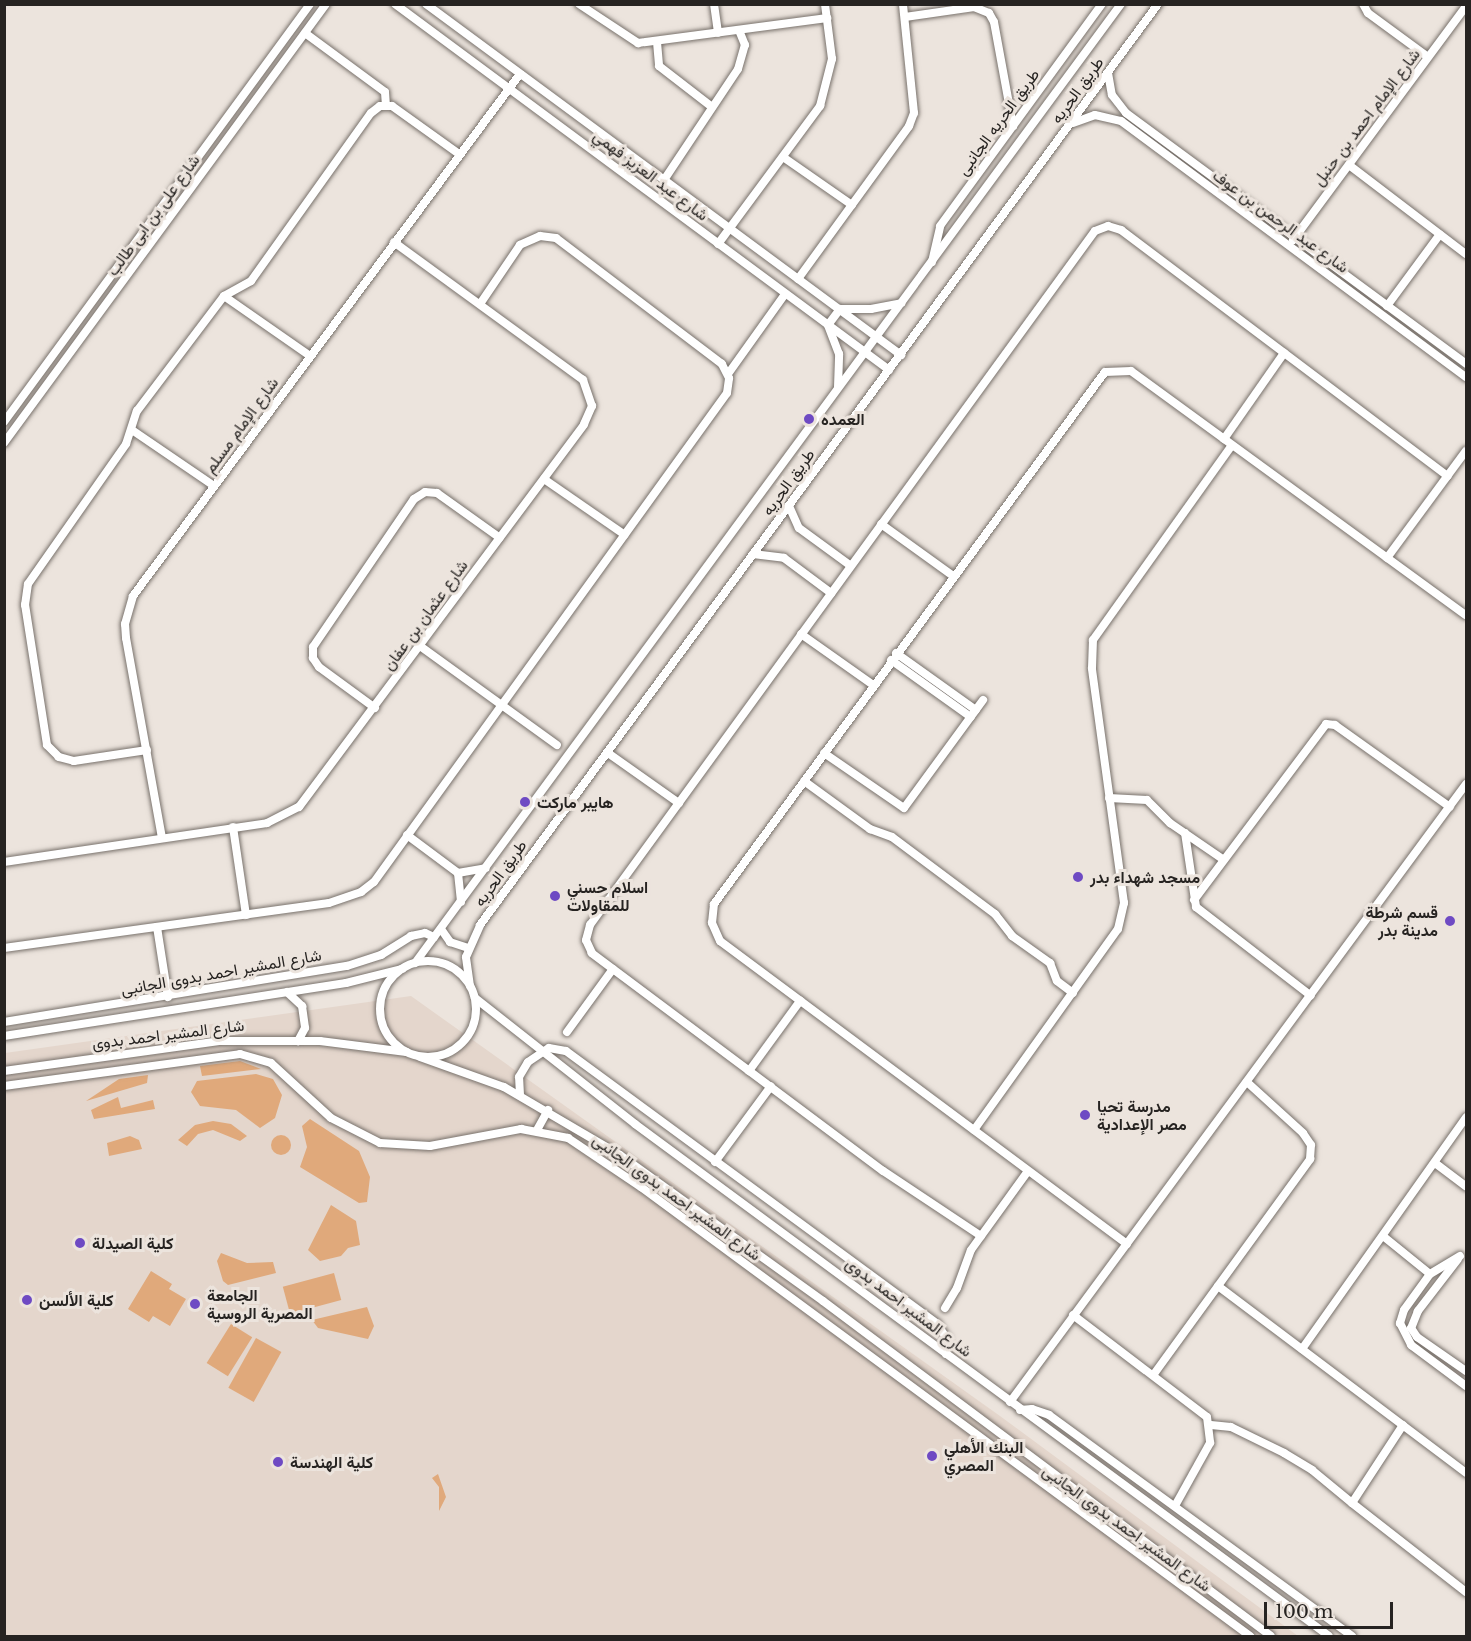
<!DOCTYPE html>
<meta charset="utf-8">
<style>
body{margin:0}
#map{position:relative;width:1471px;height:1641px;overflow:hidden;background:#ece4dd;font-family:"Libre Baskerville",Vazirmatn,serif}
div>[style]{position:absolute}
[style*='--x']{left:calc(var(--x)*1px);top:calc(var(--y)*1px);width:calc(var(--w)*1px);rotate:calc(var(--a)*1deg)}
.built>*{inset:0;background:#e4d6cc}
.green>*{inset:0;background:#e0a97b;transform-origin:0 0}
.round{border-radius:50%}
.roads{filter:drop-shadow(0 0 2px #78716b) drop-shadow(0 0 2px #78716b)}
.minor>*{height:8px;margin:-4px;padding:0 4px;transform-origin:4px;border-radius:4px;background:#fff}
.minor>.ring{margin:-4px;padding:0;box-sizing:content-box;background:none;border:8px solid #fff;border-radius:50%}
.dots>*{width:16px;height:16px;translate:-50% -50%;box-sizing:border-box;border:3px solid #ece4dd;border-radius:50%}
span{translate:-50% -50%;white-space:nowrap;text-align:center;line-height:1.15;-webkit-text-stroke:6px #ece4dd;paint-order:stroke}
.street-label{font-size:16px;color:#262321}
.poi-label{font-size:16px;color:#262321;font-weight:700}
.left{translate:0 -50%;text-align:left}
.right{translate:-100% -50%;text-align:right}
.frame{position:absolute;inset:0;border:6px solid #262321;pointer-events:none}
.scale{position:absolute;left:1264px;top:1602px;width:129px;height:27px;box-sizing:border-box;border:3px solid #262321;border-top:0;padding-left:8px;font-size:18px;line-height:21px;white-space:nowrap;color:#262321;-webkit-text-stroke:4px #ece4dd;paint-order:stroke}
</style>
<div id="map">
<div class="built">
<div style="clip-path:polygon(411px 996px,1000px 1416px,1298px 1636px,5px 1636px,5px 1053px)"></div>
</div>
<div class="green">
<div style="clip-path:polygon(240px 1061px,261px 1069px,202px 1076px,200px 1066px)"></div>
<div style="clip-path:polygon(256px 1074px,273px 1079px,282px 1095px,275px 1118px,260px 1128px,236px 1110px,200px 1106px,191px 1092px,197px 1081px)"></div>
<div style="clip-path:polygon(148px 1075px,147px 1083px,86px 1101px,119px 1079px)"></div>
<div style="clip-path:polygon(118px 1097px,121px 1108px,153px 1100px,155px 1109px,94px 1119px,91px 1110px)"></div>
<div style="clip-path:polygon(310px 1119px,359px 1151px,370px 1177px,367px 1202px,359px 1203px,300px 1167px,307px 1147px,302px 1126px)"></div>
<div style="clip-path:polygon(213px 1121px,231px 1124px,247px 1136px,240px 1141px,213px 1130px,198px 1134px,187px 1146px,178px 1140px,195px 1125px)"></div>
<div class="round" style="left:271px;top:1135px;width:20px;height:20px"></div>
<div style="clip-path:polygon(130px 1136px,139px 1140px,142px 1149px,109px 1156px,107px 1143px)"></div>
<div style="clip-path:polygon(331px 1205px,356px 1221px,360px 1245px,348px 1248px,341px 1256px,320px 1261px,308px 1250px)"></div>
<div style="clip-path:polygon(221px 1253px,247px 1263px,273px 1262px,276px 1273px,228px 1285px,223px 1281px,217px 1261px)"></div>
<div style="clip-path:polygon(151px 1271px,172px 1284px,169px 1289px,186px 1299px,170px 1326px,153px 1316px,149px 1322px,128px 1309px)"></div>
<div style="left:334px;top:1273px;width:28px;height:53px;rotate:75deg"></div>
<div style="clip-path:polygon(367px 1307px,374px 1326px,368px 1339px,318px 1328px,312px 1320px)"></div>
<div style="left:231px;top:1324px;width:25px;height:46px;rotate:32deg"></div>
<div style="left:256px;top:1338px;width:29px;height:57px;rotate:29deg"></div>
<div style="clip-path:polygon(438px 1474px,446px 1497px,439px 1511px,439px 1487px,432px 1478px)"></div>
</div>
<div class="roads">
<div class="minor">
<div style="--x:395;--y:4;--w:615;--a:36.53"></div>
<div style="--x:426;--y:4;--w:591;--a:36.46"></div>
<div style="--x:579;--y:4;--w:71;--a:33.5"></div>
<div style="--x:638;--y:43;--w:191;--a:-7.5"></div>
<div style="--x:714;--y:4;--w:29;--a:82"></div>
<div style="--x:1363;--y:4;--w:10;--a:61"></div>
<div style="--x:1368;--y:13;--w:74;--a:36.3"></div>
<div style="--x:905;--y:17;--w:70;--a:-8.2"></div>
<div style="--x:974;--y:7;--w:16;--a:22"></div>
<div style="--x:989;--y:13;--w:10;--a:61"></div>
<div style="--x:994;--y:22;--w:106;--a:79.6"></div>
<div style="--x:305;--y:33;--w:99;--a:36.4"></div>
<div style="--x:385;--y:92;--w:13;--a:86"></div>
<div style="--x:657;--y:42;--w:24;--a:85"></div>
<div style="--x:659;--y:66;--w:67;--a:37.7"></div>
<div style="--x:1108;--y:73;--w:22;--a:80"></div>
<div style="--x:1112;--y:95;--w:23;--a:52"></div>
<div style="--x:1126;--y:113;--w:423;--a:36.4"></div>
<div style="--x:1073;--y:123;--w:23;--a:-20"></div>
<div style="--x:1095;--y:115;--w:27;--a:13"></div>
<div style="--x:1121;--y:121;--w:430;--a:36.6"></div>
<div style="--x:783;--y:157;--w:84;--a:34.8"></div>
<div style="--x:1349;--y:165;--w:147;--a:37.3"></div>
<div style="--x:664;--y:180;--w:133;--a:-56.3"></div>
<div style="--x:738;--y:69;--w:25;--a:-74"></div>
<div style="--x:745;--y:45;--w:16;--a:-112"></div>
<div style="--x:1293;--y:240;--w:291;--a:-53.5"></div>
<div style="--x:718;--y:244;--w:172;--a:-53.5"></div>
<div style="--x:820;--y:106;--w:49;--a:-75.7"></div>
<div style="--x:832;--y:59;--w:55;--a:-97.3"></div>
<div style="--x:932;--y:262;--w:37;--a:-77"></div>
<div style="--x:940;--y:226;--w:275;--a:-53.9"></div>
<div style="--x:798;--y:279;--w:189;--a:-54"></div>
<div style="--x:909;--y:126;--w:14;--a:-69"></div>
<div style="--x:914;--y:113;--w:110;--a:-95.8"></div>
<div style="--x:224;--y:296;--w:105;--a:34.9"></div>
<div style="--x:1387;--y:306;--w:89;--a:-53.6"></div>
<div style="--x:728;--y:374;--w:98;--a:-54.5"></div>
<div style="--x:838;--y:387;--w:33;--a:-88"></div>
<div style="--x:839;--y:354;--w:31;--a:-111"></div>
<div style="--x:828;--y:325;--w:20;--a:-53"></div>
<div style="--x:840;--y:309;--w:31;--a:0"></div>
<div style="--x:871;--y:309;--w:31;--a:-11"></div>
<div style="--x:4;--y:422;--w:518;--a:-53.79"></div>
<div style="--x:132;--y:430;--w:99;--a:34.3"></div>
<div style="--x:1224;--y:439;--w:105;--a:-55.1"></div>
<div style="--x:4;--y:443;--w:544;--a:-53.74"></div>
<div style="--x:544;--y:479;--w:98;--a:34.7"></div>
<div style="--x:789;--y:506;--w:24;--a:66"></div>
<div style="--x:799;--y:528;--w:64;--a:36.2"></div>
<div style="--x:881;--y:524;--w:89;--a:35.8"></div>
<div style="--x:753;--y:554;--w:31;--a:7"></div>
<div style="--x:784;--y:558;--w:59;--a:36.7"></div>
<div style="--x:1387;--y:558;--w:133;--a:-53.6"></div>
<div style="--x:801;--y:634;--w:88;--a:35.3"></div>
<div style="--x:420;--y:646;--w:169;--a:35.9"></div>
<div style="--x:896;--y:653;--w:98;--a:35.5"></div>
<div style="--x:891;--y:660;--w:98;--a:35.5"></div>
<div style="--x:375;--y:708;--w:69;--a:-143.8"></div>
<div style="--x:319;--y:667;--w:11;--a:-124"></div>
<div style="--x:313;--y:658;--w:11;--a:-90"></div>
<div style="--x:313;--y:647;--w:179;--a:-55.7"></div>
<div style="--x:414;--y:499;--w:13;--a:-32"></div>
<div style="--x:425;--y:492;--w:12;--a:5"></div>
<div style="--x:437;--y:493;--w:77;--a:35.5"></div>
<div style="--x:147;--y:750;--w:74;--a:171.4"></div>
<div style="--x:74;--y:761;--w:16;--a:-165"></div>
<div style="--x:59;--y:757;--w:17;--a:-135"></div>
<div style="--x:47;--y:745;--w:142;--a:-98.9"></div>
<div style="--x:25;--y:605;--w:21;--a:-82"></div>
<div style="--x:28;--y:584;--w:171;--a:-55"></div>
<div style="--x:126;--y:444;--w:35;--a:-72"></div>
<div style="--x:137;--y:411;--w:144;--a:-52.9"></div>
<div style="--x:224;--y:296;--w:31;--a:-29"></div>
<div style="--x:251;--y:281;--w:206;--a:-54.5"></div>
<div style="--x:371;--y:113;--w:11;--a:-38"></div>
<div style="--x:380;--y:106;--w:12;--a:0"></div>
<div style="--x:392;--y:106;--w:82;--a:35.6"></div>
<div style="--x:608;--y:753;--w:87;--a:35.2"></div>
<div style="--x:824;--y:753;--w:97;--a:34.5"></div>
<div style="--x:904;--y:808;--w:134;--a:-53.8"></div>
<div style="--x:804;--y:781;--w:82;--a:36"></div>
<div style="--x:870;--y:829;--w:23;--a:20"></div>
<div style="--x:892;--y:837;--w:129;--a:36.8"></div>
<div style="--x:995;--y:914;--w:28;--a:52"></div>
<div style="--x:1012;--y:936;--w:47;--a:35.4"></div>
<div style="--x:1050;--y:963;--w:19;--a:69"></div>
<div style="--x:1057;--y:981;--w:20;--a:37"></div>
<div style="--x:1109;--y:798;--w:38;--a:3"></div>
<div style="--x:1147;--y:800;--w:33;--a:45"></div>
<div style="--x:1170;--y:823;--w:65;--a:34.4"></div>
<div style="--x:233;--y:827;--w:89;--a:81.6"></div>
<div style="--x:1185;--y:833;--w:75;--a:81.5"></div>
<div style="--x:1196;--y:907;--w:145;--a:37.7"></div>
<div style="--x:407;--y:835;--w:64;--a:36.7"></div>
<div style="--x:458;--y:873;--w:28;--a:-10"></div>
<div style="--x:162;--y:838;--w:203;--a:-100.2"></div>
<div style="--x:126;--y:638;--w:14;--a:-94"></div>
<div style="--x:125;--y:624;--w:29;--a:-74"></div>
<div style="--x:133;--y:596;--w:650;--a:-53.45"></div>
<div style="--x:4;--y:862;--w:266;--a:-8.4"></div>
<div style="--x:267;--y:823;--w:36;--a:-27"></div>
<div style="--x:299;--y:807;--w:477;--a:-53.3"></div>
<div style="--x:584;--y:424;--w:20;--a:-66"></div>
<div style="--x:592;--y:406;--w:28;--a:-109"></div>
<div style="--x:583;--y:380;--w:234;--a:-143.9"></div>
<div style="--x:458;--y:873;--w:29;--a:84"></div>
<div style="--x:1194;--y:900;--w:220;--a:-53.1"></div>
<div style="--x:1326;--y:724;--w:9;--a:6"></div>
<div style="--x:1335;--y:725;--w:141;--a:35.5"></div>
<div style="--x:157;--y:927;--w:71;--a:81.1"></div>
<div style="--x:441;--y:929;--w:16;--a:55"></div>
<div style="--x:450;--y:942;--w:20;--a:18"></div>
<div style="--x:4;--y:948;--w:328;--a:-7.9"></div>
<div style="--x:329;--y:903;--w:34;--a:-19"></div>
<div style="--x:361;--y:892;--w:16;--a:-38"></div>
<div style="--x:374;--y:882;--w:603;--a:-54.18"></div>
<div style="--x:727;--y:393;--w:15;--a:-82"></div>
<div style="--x:729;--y:378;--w:16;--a:-117"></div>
<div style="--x:722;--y:364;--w:208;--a:-142.8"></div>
<div style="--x:556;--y:238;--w:16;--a:-173"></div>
<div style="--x:540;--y:236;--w:22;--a:156"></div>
<div style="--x:520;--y:245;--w:71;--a:124.1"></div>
<div class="ring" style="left:380px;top:961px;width:88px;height:88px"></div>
<div style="--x:415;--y:963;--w:1191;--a:-53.64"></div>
<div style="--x:470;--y:986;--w:29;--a:-98"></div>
<div style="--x:466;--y:957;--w:35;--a:-66"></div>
<div style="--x:480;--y:925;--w:1144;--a:-53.64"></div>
<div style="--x:287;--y:992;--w:21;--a:43"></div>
<div style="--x:302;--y:1006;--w:22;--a:82"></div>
<div style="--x:305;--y:1028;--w:15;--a:118"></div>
<div style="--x:475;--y:998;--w:204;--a:38.2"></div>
<div style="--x:635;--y:1124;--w:862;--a:36.42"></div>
<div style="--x:4;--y:1022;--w:348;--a:-9.3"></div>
<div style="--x:347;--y:966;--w:36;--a:-18"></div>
<div style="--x:381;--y:955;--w:36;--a:-32"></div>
<div style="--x:411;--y:936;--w:14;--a:-12"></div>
<div style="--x:425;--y:933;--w:10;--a:24"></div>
<div style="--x:567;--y:1032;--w:78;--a:-53.9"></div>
<div style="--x:4;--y:1036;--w:346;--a:-8.8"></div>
<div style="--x:346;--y:983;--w:58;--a:-14"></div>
<div style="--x:420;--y:1057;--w:89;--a:19.7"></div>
<div style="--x:504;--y:1087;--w:134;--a:30.4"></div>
<div style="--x:620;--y:1155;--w:250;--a:35.7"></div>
<div style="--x:823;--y:1301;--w:559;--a:36.79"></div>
<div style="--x:4;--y:1071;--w:219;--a:-7.9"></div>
<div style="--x:221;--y:1041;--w:99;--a:0"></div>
<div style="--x:320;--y:1041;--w:87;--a:7.3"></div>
<div style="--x:749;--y:1071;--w:87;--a:-53.9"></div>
<div style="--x:4;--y:1086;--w:238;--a:-7.7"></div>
<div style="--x:240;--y:1054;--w:32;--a:16"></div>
<div style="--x:271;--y:1063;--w:81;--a:42.5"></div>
<div style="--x:331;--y:1118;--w:55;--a:27"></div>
<div style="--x:380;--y:1143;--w:50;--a:3.4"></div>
<div style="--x:430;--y:1146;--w:93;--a:-10.6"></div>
<div style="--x:521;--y:1129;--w:48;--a:10.8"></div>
<div style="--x:568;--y:1138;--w:88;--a:33.9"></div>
<div style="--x:641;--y:1187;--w:757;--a:36.4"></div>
<div style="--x:520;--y:1095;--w:18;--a:-93"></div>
<div style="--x:519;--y:1077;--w:17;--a:-59"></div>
<div style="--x:528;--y:1062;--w:25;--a:-34"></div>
<div style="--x:549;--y:1048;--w:17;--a:10"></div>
<div style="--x:566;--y:1051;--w:461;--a:36.3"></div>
<div style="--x:937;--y:1324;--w:18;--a:56"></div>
<div style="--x:947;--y:1339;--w:15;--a:94"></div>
<div style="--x:537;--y:1130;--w:23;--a:-61"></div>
<div style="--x:974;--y:1130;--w:247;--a:-54.4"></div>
<div style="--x:1118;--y:929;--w:27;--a:-77"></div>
<div style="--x:1124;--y:903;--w:237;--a:-97.8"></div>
<div style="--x:1092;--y:668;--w:28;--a:-88"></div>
<div style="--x:1093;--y:640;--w:239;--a:-54.5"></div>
<div style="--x:715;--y:1162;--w:94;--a:-53.6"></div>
<div style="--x:1435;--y:1163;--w:39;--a:37"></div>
<div style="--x:981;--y:1236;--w:118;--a:-146.4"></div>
<div style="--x:883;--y:1171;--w:364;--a:-143.2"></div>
<div style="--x:592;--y:953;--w:14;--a:-115"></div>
<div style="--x:586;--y:940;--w:16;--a:-75"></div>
<div style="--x:590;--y:925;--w:858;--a:-53.96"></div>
<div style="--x:1095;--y:231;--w:14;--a:-21"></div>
<div style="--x:1108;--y:226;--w:14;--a:17"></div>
<div style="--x:1121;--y:230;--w:409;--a:37"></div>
<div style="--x:1383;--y:1236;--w:60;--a:39"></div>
<div style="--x:1127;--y:1244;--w:507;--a:-143.33"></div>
<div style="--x:720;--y:941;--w:20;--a:-114"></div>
<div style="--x:712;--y:923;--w:19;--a:-84"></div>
<div style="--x:714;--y:904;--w:660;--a:-53.69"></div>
<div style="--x:1105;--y:372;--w:26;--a:-2"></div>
<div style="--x:1131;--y:371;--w:414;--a:36.1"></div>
<div style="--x:1460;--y:1256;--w:35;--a:149"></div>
<div style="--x:1430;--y:1274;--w:44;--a:125.8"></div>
<div style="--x:1404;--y:1310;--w:14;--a:107"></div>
<div style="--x:1400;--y:1323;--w:25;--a:63"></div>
<div style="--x:1411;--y:1345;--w:69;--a:36.7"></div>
<div style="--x:1458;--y:1259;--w:66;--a:127.6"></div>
<div style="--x:1418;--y:1311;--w:18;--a:112"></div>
<div style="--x:1411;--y:1328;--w:11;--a:56"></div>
<div style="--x:1417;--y:1337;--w:60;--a:34.8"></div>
<div style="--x:1218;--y:1286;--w:311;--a:37"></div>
<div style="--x:945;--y:1308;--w:23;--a:-59"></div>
<div style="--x:957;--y:1288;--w:40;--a:-69.8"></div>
<div style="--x:971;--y:1250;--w:97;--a:-54.2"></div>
<div style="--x:1073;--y:1315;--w:168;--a:37.3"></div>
<div style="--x:1207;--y:1417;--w:26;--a:83"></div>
<div style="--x:1210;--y:1443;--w:72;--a:119.1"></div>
<div style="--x:1302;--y:1349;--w:284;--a:-54.7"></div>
<div style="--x:1154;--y:1374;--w:266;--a:-54"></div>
<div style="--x:1310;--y:1159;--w:14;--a:-86"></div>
<div style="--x:1311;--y:1145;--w:14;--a:-124"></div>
<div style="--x:1303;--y:1133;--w:76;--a:-137.7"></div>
<div style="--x:1010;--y:1402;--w:768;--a:-53.58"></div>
<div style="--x:1020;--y:1410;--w:12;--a:-5"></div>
<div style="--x:1032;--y:1409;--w:18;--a:19"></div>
<div style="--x:1049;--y:1415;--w:375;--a:36.1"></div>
<div style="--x:1211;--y:1425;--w:20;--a:6"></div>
<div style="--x:1231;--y:1427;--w:59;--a:26.1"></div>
<div style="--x:1284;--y:1453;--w:33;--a:31"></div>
<div style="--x:1312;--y:1470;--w:52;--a:39.5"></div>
<div style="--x:1403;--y:1425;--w:93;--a:123.2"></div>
<div style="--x:1352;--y:1503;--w:145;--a:38"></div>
</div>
</div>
<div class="dots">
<div style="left:809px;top:419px;background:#6e4ac3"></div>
<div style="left:525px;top:802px;background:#6e4ac3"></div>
<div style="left:1078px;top:877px;background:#6e4ac3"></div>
<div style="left:555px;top:896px;background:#6e4ac3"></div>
<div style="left:1450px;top:921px;background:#6e4ac3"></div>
<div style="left:1085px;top:1115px;background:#6e4ac3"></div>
<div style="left:80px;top:1243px;background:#6e4ac3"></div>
<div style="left:27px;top:1300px;background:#6e4ac3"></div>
<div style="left:195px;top:1304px;background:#6e4ac3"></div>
<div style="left:932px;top:1456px;background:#6e4ac3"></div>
<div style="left:278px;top:1462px;background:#6e4ac3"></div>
</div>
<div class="street-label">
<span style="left:1077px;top:90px;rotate:-54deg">طريق الحريه</span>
<span style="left:1366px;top:117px;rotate:-53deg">شارع الإمام احمد بن حنبل</span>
<span style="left:998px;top:122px;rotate:-54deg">طريق الحريه الجانبى</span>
<span style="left:651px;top:175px;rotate:37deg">شارع عبد العزيز فهمي</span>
<span style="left:153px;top:215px;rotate:-54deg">شارع على بن ابى طالب</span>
<span style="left:1281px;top:221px;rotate:36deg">شارع عبد الرحمن بن عوف</span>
<span style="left:241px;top:425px;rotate:-54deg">شارع الإمام مسلم</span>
<span style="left:788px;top:482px;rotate:-54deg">طريق الحريه</span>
<span style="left:425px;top:615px;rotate:-54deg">شارع عثمان بن عفان</span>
<span style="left:500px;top:873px;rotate:-54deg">طريق الحريه</span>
<span style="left:221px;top:972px;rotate:-10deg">شارع المشير احمد بدوى الجانبى</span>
<span style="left:168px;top:1034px;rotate:-7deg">شارع المشير احمد بدوى</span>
<span style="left:677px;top:1197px;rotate:36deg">شارع المشير احمد بدوى الجانبى</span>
<span style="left:909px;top:1307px;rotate:37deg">شارع المشير احمد بدوى</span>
<span style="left:1127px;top:1528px;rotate:36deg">شارع المشير احمد بدوى الجانبى</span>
</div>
<div class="poi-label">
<span class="left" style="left:821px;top:419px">العمده</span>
<span class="left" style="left:537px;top:802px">هايبر ماركت</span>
<span class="left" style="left:1090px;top:877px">مسجد شهداء بدر</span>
<span class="left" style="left:567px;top:896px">اسلام حسني<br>للمقاولات</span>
<span class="right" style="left:1438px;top:921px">قسم شرطة<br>مدينة بدر</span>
<span class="left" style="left:1097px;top:1115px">مدرسة تحيا<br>مصر الإعدادية</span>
<span class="left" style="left:92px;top:1243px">كلية الصيدلة</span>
<span class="left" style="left:207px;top:1304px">الجامعة<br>المصرية الروسية</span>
<span class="left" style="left:39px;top:1300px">كلية الألسن</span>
<span class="left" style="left:944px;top:1456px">البنك الأهلي<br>المصري</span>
<span class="left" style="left:290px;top:1462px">كلية الهندسة</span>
</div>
<div class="frame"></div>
<div class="scale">100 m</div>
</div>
